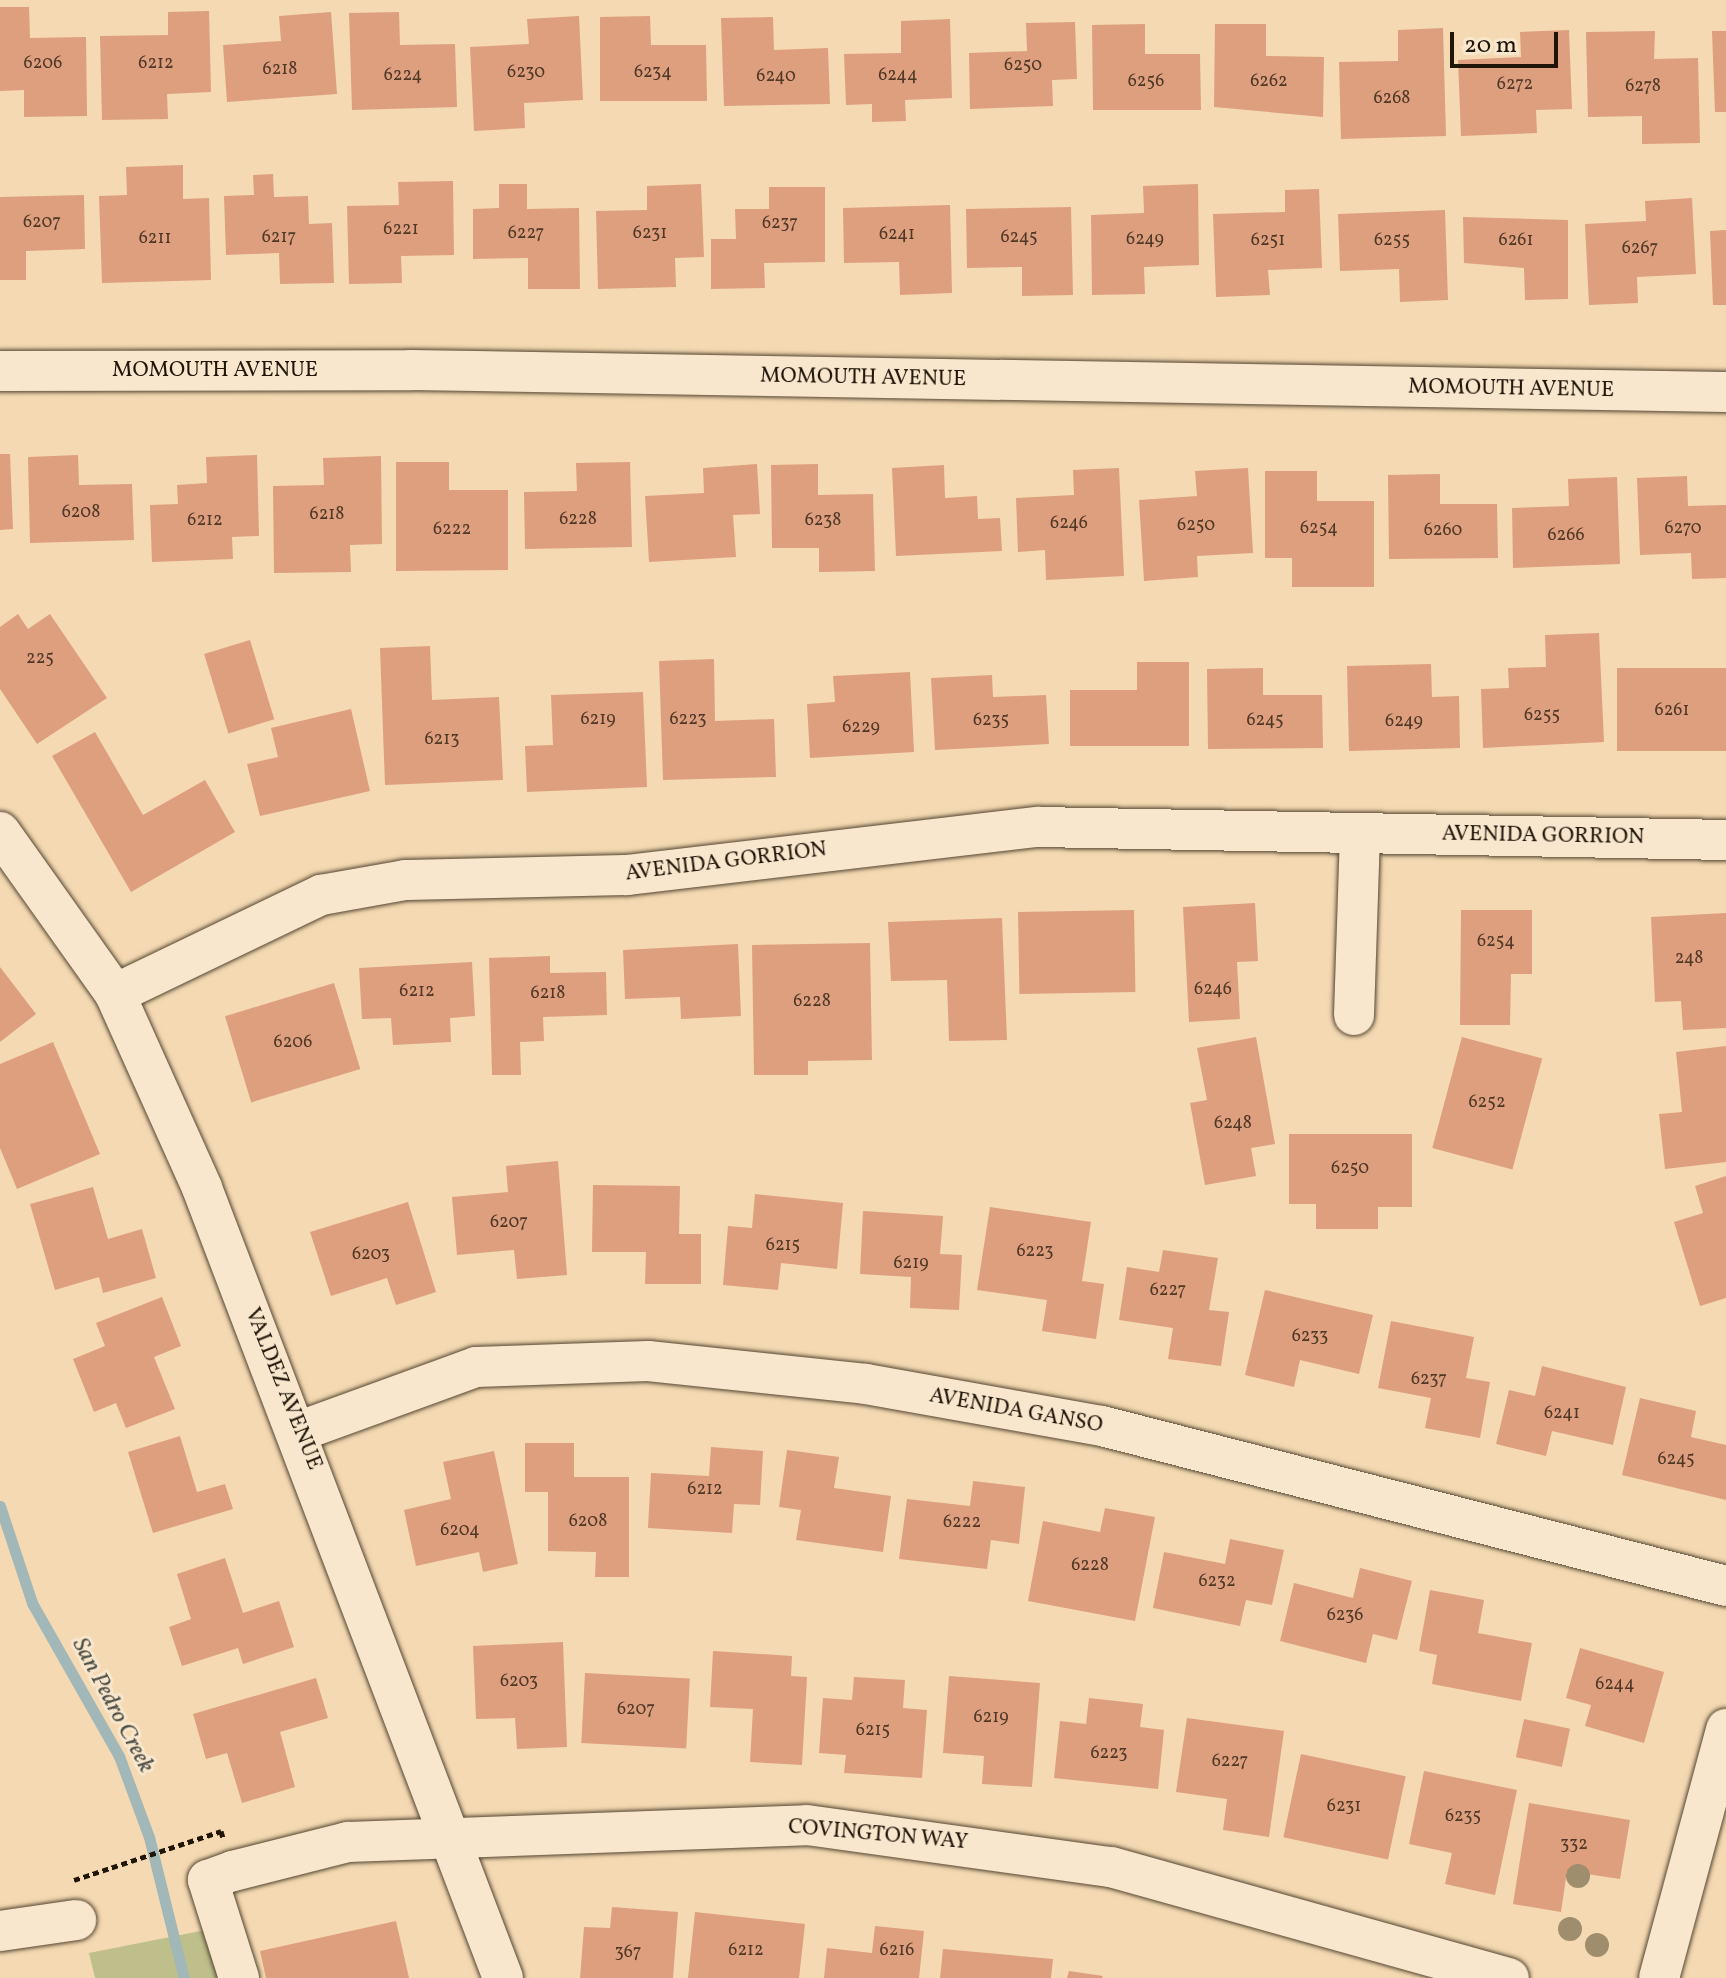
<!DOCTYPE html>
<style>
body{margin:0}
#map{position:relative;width:1726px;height:1978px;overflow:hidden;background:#f4d9b2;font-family:Vollkorn,serif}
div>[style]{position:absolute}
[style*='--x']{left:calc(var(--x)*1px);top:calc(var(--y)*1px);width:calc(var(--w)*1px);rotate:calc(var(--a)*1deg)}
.green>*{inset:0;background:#bebf8a}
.stream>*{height:11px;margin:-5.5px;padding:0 5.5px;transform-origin:5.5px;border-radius:5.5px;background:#a2b7b8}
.building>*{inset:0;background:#de9f7e;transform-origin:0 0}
.path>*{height:5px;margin-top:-2.5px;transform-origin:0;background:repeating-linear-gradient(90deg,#1f1508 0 6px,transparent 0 10px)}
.roads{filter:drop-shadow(0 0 2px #544632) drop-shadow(0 0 2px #544632)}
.minor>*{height:40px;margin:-20px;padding:0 20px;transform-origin:20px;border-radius:20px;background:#f8e6cd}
.trees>*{width:24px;height:24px;margin:-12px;border-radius:50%;background:#9e8e6e}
span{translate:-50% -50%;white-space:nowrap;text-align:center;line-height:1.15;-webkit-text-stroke:6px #f8e6cd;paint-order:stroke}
.number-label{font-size:18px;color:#4f3826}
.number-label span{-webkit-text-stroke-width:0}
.street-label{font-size:22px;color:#1f1508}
.water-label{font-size:24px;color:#4d4e46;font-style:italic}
.scale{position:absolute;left:1450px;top:32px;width:108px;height:36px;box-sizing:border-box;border:4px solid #1f1508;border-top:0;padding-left:10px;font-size:24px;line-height:28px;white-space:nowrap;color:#1f1508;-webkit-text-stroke:6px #f8e6cd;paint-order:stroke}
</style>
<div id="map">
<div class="green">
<div style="clip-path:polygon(236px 1924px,256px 1978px,95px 1978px,89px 1953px)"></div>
</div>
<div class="stream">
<div style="--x:0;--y:1506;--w:102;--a:71.7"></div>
<div style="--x:32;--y:1603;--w:176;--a:60.4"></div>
<div style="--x:119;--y:1756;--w:86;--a:69.7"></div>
<div style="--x:149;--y:1837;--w:145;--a:76.1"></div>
</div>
<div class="building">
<div style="clip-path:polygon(0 7px,29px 7px,30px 38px,86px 37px,87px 116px,24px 117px,24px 90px,0 91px)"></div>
<div style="clip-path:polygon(209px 11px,211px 92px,167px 94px,168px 119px,102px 120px,100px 36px,168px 35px,168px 12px)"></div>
<div style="clip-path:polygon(331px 12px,337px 94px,227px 102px,223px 45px,281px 41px,279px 16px)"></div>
<div style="clip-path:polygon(399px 12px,400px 45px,455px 44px,457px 107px,352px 110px,349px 13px)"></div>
<div style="clip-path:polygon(579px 16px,583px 100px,524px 103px,525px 128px,474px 131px,470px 47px,529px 44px,527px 19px)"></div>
<div style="clip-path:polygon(650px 16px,651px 45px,706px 45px,707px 101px,600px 101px,600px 17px)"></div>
<div style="clip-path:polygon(773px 17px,774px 50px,828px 48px,830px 104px,724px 106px,721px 18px)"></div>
<div style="clip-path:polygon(950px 19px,952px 98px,905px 100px,906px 121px,872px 122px,872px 104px,846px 105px,844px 54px,901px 53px,901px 21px)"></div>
<div style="clip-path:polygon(1075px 22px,1077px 79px,1052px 80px,1053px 106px,970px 109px,969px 53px,1027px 51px,1026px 23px)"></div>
<div style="clip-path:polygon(1145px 24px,1145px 54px,1200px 54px,1201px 110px,1093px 110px,1092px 25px)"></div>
<div style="clip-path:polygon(1215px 24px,1266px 24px,1266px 56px,1324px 57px,1323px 117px,1214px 107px)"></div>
<div style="clip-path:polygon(1443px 28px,1446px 136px,1341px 139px,1339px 62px,1398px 61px,1398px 30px)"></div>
<div style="clip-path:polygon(1569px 30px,1572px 109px,1536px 110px,1537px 133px,1461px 136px,1458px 60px,1521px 57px,1520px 32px)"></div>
<div style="clip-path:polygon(1655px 31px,1654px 59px,1698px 58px,1700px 143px,1642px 144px,1642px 116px,1588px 117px,1586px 32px)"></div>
<div style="clip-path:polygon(1712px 31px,1726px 31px,1726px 112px,1715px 112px)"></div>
<div style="clip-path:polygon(183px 165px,183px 199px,209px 198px,211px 280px,102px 283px,99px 196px,127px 195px,126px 167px)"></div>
<div style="clip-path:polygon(273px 174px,274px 197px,308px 196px,309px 224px,332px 223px,334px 283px,280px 284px,279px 253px,226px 255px,224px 196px,254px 195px,253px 175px)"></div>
<div style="clip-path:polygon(453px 181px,454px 255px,401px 256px,402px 283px,349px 284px,347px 206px,399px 205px,398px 182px)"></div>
<div style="clip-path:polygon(499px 184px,527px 184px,527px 209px,579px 208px,580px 289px,528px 289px,528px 258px,473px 259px,473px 209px,499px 208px)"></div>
<div style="clip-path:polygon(701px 184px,704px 257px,675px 258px,676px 287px,598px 289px,596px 211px,647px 210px,647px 186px)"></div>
<div style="clip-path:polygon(1198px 184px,1199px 265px,1144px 267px,1145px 294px,1092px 295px,1091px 215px,1144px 213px,1143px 186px)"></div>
<div style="clip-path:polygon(769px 187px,825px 187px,825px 262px,764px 263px,765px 288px,711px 289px,711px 239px,736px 239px,735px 209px,769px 209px)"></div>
<div style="clip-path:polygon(1319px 189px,1322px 268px,1268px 270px,1270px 295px,1216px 297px,1213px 214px,1285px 212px,1285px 190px)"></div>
<div style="clip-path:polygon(84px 195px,85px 249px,26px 251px,26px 280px,0 280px,0 197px)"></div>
<div style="clip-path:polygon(1692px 198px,1696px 274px,1637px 277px,1638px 303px,1589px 305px,1585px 224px,1646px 221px,1645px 201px)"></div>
<div style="clip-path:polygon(950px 205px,952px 293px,900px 295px,899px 262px,844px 263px,843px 208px)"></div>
<div style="clip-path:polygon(1071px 207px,1073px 295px,1022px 296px,1022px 267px,967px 268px,966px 209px)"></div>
<div style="clip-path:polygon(1445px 210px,1448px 300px,1400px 302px,1399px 269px,1340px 271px,1338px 214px)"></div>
<div style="clip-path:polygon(1463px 217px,1568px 220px,1568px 299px,1525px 300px,1524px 268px,1464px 263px)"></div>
<div style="clip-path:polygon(1726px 230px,1726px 305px,1713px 305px,1710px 231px)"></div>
<div style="clip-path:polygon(0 454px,10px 454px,13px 529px,0 530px)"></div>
<div style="clip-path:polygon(78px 455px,79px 485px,132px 484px,134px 540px,30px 543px,28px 457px)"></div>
<div style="clip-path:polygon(257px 455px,259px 536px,232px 537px,233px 559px,152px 562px,150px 505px,178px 504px,177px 485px,207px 483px,206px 457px)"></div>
<div style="clip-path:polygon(381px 456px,382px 544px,350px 545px,351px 572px,274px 573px,273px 486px,324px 485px,323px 458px)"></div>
<div style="clip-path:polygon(396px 462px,449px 462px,449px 490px,508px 490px,508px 570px,396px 571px)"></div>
<div style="clip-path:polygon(630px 462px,632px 547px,525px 549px,524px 492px,577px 491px,576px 463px)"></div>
<div style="clip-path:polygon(757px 464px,760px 514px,733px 515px,736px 557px,649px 562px,645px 496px,704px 493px,703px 468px)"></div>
<div style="clip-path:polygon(818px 464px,818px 495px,873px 494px,875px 571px,819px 572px,819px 548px,772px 548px,771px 465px)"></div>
<div style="clip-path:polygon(944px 465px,945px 498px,977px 496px,978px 519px,1000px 518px,1002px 551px,896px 556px,892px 468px)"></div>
<div style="clip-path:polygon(1119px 468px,1124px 576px,1046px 580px,1045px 550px,1018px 552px,1016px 498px,1074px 495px,1073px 470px)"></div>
<div style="clip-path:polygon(1248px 468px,1253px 553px,1197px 556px,1198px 577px,1144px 581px,1139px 500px,1197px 496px,1195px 471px)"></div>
<div style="clip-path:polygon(1265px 471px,1317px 471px,1317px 501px,1374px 501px,1374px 587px,1292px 587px,1292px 558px,1265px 558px)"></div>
<div style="clip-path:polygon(1440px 474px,1440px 504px,1497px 504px,1498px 558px,1389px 559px,1388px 475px)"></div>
<div style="clip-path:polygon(1687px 476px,1688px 506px,1726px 505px,1726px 578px,1692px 579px,1691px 553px,1640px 555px,1637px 478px)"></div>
<div style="clip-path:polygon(1617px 477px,1620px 564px,1513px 568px,1512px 508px,1569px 506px,1568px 479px)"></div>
<div style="clip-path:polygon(18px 614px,28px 629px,50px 614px,107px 698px,37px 744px,0 689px,0 627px)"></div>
<div style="clip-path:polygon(1599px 633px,1604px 742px,1483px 748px,1481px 689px,1509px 688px,1508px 668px,1546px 667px,1545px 635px)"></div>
<div style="left:250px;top:640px;width:83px;height:48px;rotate:73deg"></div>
<div style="clip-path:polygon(430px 646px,432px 700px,499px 697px,503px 780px,385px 785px,380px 648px)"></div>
<div style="clip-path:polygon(714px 659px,715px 721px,774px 719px,776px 777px,663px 780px,659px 661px)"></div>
<div style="clip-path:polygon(1137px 662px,1189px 662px,1189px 746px,1070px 746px,1070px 690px,1137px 690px)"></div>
<div style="clip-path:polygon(1431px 664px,1432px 697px,1459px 696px,1460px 748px,1349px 751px,1347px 666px)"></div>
<div style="clip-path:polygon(1263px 668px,1263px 695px,1322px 695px,1323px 748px,1208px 749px,1207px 669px)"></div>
<div style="left:1726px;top:668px;width:83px;height:109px;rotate:90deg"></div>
<div style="clip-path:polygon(910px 672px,914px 752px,810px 758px,807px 704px,835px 702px,833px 676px)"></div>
<div style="clip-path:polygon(992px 675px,993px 697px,1046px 695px,1049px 744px,935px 750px,931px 678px)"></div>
<div style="clip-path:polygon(643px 692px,647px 787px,527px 792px,525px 746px,553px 745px,551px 695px)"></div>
<div style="clip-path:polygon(351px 709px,370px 791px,260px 816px,247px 764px,278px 757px,271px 728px)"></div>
<div style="clip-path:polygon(95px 732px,143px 815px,205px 780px,235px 832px,131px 892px,52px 756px)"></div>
<div style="clip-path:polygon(1255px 903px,1258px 961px,1237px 962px,1240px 1019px,1189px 1022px,1183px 907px)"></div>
<div style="left:1134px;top:910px;width:82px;height:116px;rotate:89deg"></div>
<div style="clip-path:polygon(1461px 910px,1532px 910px,1532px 974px,1511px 974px,1510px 1025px,1460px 1025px)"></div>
<div style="clip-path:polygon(1726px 913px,1726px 1028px,1683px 1030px,1681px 1001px,1655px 1002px,1651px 917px)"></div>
<div style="clip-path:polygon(1002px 918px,1007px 1040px,949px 1041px,947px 980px,891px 981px,888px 922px)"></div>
<div style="clip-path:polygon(870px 943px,872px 1060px,808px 1061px,808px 1075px,754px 1075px,752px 945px)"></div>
<div style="clip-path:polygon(738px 944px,741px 1016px,681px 1019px,680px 997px,625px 999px,623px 950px)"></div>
<div style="clip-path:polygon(550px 956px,550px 973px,606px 972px,607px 1015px,543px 1017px,544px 1041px,520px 1042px,521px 1075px,492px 1075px,489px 958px)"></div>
<div style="clip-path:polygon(472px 962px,475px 1016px,450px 1018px,451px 1042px,393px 1045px,391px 1018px,362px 1019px,359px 968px)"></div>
<div style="clip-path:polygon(0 967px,36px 1014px,0 1042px)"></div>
<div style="left:334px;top:983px;width:90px;height:114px;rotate:73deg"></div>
<div style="clip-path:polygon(1256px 1037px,1275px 1144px,1251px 1148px,1256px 1176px,1205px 1185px,1190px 1103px,1207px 1100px,1197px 1048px)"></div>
<div style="left:1462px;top:1037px;width:83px;height:115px;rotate:15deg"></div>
<div style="clip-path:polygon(53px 1042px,100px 1154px,17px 1189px,0 1148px,0 1064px)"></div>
<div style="clip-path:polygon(1726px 1046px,1726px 1162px,1665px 1169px,1659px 1114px,1682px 1112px,1676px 1052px)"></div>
<div style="clip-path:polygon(1289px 1134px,1412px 1134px,1412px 1207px,1378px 1207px,1378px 1229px,1316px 1229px,1316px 1204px,1289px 1204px)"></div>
<div style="clip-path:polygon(558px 1161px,567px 1275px,517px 1279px,514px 1250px,457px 1255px,452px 1197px,508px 1192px,506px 1166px)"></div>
<div style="clip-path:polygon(1726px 1176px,1726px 1298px,1700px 1306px,1674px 1222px,1703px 1213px,1695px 1186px)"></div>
<div style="clip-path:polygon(593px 1185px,680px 1186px,679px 1234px,701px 1234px,701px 1284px,645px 1284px,646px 1252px,592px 1252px)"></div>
<div style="clip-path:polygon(93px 1187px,108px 1239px,142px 1229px,156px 1278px,103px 1293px,99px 1277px,55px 1290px,30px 1204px)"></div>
<div style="clip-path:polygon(755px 1194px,843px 1203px,837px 1269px,781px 1263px,778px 1290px,723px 1285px,728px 1226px,752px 1228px)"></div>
<div style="clip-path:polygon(408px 1202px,436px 1292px,396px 1305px,387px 1278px,331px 1296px,310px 1232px)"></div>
<div style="clip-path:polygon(990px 1207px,1091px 1222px,1082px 1281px,1104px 1284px,1096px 1339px,1042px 1331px,1047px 1300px,977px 1290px)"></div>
<div style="clip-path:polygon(863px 1211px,943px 1216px,940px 1254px,962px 1255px,959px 1310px,910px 1308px,911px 1277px,860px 1274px)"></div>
<div style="clip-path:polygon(1163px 1250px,1218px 1258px,1209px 1310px,1229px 1312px,1221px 1366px,1168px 1359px,1173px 1328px,1119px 1320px,1127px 1267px,1159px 1272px)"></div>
<div style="clip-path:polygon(1265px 1290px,1373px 1315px,1359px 1374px,1300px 1360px,1294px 1387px,1245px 1375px)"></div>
<div style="clip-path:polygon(162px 1297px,181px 1346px,154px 1357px,175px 1409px,126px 1428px,116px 1403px,94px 1412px,73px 1359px,105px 1346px,96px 1323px)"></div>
<div style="clip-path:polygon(1391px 1321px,1474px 1337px,1466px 1378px,1490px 1382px,1480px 1438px,1425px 1428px,1431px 1398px,1378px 1388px)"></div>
<div style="clip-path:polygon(1542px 1366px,1626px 1387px,1613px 1445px,1552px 1431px,1546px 1456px,1496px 1444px,1509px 1390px,1535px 1396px)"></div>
<div style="clip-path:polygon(1640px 1398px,1696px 1411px,1691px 1437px,1726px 1445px,1726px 1500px,1622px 1475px)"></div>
<div style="clip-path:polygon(180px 1436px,197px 1492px,225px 1484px,233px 1509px,153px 1533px,128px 1452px)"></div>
<div style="clip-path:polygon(525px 1443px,574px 1443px,574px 1477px,629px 1477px,629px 1577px,595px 1577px,596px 1552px,548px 1551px,548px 1492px,525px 1492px)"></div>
<div style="clip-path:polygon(711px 1447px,763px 1451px,760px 1505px,734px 1504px,732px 1533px,648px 1528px,651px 1473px,709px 1476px)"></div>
<div style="clip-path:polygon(787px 1450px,839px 1457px,834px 1488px,891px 1496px,883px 1552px,796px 1540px,801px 1510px,779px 1507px)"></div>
<div style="clip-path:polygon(494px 1451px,518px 1564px,483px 1572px,479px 1552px,416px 1566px,404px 1510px,451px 1499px,443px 1462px)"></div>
<div style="clip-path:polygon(973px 1481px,1025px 1487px,1019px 1544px,991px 1540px,987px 1569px,899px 1559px,907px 1499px,970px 1506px)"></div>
<div style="clip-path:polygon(1105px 1508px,1155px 1517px,1135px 1621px,1028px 1601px,1043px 1521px,1100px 1532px)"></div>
<div style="clip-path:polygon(1230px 1539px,1284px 1550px,1272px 1605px,1246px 1600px,1240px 1626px,1153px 1608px,1164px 1552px,1225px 1564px)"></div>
<div style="clip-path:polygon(225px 1558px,243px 1613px,279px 1601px,294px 1647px,243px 1664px,238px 1648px,182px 1666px,169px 1627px,191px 1619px,177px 1574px)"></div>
<div style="clip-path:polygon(1360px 1568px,1412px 1581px,1397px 1640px,1373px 1634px,1366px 1663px,1280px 1641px,1294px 1583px,1353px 1598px)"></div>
<div style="clip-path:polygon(1430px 1590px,1484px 1600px,1478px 1633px,1532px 1643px,1521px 1701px,1432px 1684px,1437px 1655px,1419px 1651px)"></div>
<div style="clip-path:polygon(563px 1642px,567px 1747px,517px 1749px,515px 1718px,476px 1719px,473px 1646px)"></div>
<div style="clip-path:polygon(1580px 1648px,1664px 1672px,1644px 1743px,1585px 1726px,1591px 1705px,1566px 1698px)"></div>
<div style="clip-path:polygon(713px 1651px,792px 1656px,791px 1676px,807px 1677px,802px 1765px,750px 1762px,753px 1709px,710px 1707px)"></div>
<div style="left:585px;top:1673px;width:105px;height:70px;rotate:3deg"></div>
<div style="clip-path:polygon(949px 1676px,1040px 1683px,1032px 1787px,982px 1784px,984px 1756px,943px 1753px)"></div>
<div style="clip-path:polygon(854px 1677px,905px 1680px,903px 1708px,927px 1710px,922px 1778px,844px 1773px,846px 1755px,819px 1753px,823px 1698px,852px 1700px)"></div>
<div style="clip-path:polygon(316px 1678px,328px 1718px,280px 1732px,295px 1787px,242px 1803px,227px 1753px,206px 1759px,193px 1714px)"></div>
<div style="clip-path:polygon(1089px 1698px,1143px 1704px,1140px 1727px,1164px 1730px,1158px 1789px,1054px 1778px,1060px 1721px,1086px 1724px)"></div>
<div style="clip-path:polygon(1187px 1718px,1284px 1731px,1269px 1837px,1223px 1830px,1227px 1799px,1176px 1792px)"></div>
<div style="left:1524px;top:1719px;width:47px;height:39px;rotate:12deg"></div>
<div style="left:1301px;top:1754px;width:107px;height:85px;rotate:12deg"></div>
<div style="clip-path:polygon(1424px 1771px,1517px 1790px,1495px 1895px,1445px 1884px,1452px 1853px,1409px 1844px)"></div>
<div style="clip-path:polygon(1529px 1803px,1630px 1820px,1620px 1879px,1567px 1871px,1561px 1912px,1513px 1904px)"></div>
<div style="clip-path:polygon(612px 1907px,678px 1912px,673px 1978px,580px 1978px,584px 1927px,610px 1928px)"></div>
<div style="clip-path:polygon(695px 1912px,805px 1924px,799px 1978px,688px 1978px)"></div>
<div style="clip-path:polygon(396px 1921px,409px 1978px,266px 1978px,260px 1951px)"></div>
<div style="clip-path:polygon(875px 1926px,924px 1931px,919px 1978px,824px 1978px,827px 1948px,872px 1953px)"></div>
<div style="clip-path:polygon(943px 1949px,1053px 1959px,1051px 1978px,940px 1978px)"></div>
<div style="clip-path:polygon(1069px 1971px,1103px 1976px,1102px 1978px,1067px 1978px)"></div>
</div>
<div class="path">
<div style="--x:74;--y:1880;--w:155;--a:-18.4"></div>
<div style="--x:221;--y:1831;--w:7;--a:74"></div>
</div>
<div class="roads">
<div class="minor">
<div style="--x:0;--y:371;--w:411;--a:-0.1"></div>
<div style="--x:411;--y:370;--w:1315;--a:0.96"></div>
<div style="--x:0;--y:832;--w:199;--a:54.6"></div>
<div style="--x:115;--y:994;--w:213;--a:65.8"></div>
<div style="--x:202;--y:1188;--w:845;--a:69.14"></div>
<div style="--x:115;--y:994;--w:229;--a:-25.7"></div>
<div style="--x:321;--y:895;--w:85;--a:-10.1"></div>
<div style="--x:405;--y:880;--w:222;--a:-1.3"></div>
<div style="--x:627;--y:875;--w:414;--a:-6.7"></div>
<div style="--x:1038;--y:827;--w:688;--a:1.08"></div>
<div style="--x:1354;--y:1015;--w:182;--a:-88.1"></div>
<div style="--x:300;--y:1431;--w:187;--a:-20"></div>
<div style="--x:476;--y:1367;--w:172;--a:-2"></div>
<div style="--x:648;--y:1361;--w:219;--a:6"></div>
<div style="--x:866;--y:1384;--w:240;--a:10.1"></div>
<div style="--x:1102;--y:1426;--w:644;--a:14.38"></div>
<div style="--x:0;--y:1931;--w:77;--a:-8.2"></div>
<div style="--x:239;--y:1978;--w:103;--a:-107.6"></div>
<div style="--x:208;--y:1880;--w:27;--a:-20"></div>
<div style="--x:233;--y:1871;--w:119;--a:-14.2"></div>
<div style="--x:348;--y:1842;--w:459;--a:-2.1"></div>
<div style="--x:807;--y:1825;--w:307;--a:7.9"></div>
<div style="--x:1111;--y:1867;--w:413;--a:15.6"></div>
<div style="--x:1659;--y:1978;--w:258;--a:-74.9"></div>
</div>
</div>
<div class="trees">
<div style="left:1578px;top:1876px"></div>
<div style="left:1570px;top:1929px"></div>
<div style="left:1597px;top:1945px"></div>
</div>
<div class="number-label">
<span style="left:43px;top:64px">6206</span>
<span style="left:156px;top:64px">6212</span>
<span style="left:1023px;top:66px">6250</span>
<span style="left:280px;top:70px">6218</span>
<span style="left:526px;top:73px">6230</span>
<span style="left:653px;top:73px">6234</span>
<span style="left:403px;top:76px">6224</span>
<span style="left:898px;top:76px">6244</span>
<span style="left:776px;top:77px">6240</span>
<span style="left:1146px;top:82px">6256</span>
<span style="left:1269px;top:82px">6262</span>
<span style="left:1515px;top:85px">6272</span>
<span style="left:1643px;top:87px">6278</span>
<span style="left:1392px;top:99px">6268</span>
<span style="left:42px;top:223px">6207</span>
<span style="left:780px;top:224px">6237</span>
<span style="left:401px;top:230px">6221</span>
<span style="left:526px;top:234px">6227</span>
<span style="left:650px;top:234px">6231</span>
<span style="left:897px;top:235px">6241</span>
<span style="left:279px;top:238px">6217</span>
<span style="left:1019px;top:238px">6245</span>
<span style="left:155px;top:239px">6211</span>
<span style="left:1145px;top:240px">6249</span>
<span style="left:1268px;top:241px">6251</span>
<span style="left:1392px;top:241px">6255</span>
<span style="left:1516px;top:241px">6261</span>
<span style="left:1640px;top:249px">6267</span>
<span style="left:81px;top:513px">6208</span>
<span style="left:327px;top:515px">6218</span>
<span style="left:578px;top:520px">6228</span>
<span style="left:205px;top:521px">6212</span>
<span style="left:823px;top:521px">6238</span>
<span style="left:1069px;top:524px">6246</span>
<span style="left:1196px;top:526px">6250</span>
<span style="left:1319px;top:529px">6254</span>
<span style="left:1683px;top:529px">6270</span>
<span style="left:452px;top:530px">6222</span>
<span style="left:1443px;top:531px">6260</span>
<span style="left:1566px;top:536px">6266</span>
<span style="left:40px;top:659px">225</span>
<span style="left:1672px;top:711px">6261</span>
<span style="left:1542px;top:716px">6255</span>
<span style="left:598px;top:720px">6219</span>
<span style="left:688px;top:720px">6223</span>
<span style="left:991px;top:721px">6235</span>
<span style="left:1265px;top:721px">6245</span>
<span style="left:1404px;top:722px">6249</span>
<span style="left:861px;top:728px">6229</span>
<span style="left:442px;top:740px">6213</span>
<span style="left:1496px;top:942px">6254</span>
<span style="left:1689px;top:959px">248</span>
<span style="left:1213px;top:990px">6246</span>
<span style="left:417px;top:992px">6212</span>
<span style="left:548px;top:994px">6218</span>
<span style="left:812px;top:1002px">6228</span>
<span style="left:293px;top:1043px">6206</span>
<span style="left:1487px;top:1103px">6252</span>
<span style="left:1233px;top:1124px">6248</span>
<span style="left:1350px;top:1169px">6250</span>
<span style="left:509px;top:1223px">6207</span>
<span style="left:783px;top:1246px">6215</span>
<span style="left:1035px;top:1252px">6223</span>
<span style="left:371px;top:1255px">6203</span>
<span style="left:911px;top:1264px">6219</span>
<span style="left:1168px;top:1291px">6227</span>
<span style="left:1310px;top:1337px">6233</span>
<span style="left:1429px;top:1380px">6237</span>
<span style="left:1562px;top:1414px">6241</span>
<span style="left:1676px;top:1460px">6245</span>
<span style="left:705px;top:1490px">6212</span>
<span style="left:588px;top:1522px">6208</span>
<span style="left:962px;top:1523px">6222</span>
<span style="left:460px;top:1531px">6204</span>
<span style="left:1090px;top:1566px">6228</span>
<span style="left:1217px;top:1582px">6232</span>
<span style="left:1345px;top:1616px">6236</span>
<span style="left:519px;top:1682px">6203</span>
<span style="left:1615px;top:1685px">6244</span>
<span style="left:636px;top:1710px">6207</span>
<span style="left:991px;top:1718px">6219</span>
<span style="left:873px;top:1731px">6215</span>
<span style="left:1109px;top:1754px">6223</span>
<span style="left:1230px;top:1762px">6227</span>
<span style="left:1344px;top:1807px">6231</span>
<span style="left:1463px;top:1817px">6235</span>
<span style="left:1574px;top:1845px">332</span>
<span style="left:746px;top:1951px">6212</span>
<span style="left:897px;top:1951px">6216</span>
<span style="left:628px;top:1953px">367</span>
</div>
<div class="street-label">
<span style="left:215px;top:371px">MOMOUTH AVENUE</span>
<span style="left:863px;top:378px;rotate:1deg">MOMOUTH AVENUE</span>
<span style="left:1511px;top:389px;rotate:1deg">MOMOUTH AVENUE</span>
<span style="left:1543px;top:836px;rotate:1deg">AVENIDA GORRION</span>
<span style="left:726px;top:862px;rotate:-7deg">AVENIDA GORRION</span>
<span style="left:283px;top:1389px;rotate:68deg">VALDEZ AVENUE</span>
<span style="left:1016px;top:1411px;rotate:10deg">AVENIDA GANSO</span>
<span style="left:878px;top:1835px;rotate:5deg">COVINGTON WAY</span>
</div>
<div class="water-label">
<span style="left:112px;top:1706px;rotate:62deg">San Pedro Creek</span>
</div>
<div class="scale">20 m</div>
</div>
